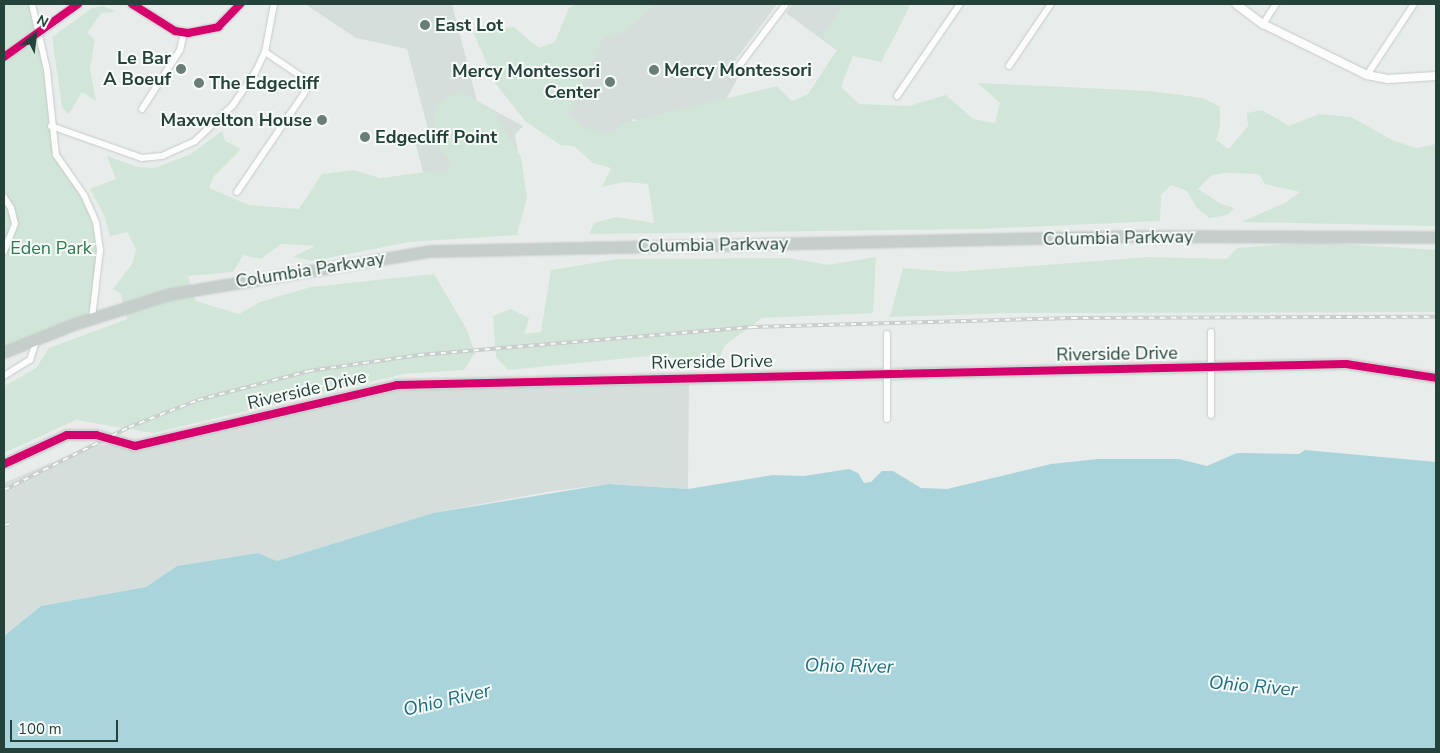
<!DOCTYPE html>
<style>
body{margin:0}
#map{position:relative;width:1440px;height:753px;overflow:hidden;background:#e8edeb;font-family:"Nunito Sans",sans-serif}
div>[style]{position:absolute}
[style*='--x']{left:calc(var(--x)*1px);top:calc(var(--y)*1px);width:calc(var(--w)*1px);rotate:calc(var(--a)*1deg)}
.built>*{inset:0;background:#d6dedb}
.green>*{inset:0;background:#d1e6d8}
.water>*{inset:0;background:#a9d4db}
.roads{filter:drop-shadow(0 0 1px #c5cac8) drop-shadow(0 0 1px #c5cac8)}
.minor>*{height:6px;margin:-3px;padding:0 3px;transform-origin:3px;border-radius:3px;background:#fcfcfc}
.tertiary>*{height:8px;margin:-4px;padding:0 4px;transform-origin:4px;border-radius:4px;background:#fcfcfc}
.primary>*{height:10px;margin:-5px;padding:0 5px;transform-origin:5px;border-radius:5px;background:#cfd7d5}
.trunk>*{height:11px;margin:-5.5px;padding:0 5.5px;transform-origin:5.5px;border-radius:5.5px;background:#c6cecc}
.rail>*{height:4px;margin-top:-2px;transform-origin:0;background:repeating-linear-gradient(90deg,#f7fbf9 0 5.5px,#c9cdcc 0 11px);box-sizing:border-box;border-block:1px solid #c9cdcc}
.bridges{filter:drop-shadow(0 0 1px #c5cac8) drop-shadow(0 0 1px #c5cac8)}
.tertiary-bridge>*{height:8px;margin:-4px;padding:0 4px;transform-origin:4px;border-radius:4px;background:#fcfcfc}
.cycleway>*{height:8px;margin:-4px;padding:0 4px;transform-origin:4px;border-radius:4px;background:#d6006c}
.dots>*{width:14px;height:14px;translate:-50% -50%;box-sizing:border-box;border:2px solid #f7fbf9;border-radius:50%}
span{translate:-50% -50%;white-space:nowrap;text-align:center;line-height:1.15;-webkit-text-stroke:4px #f7fbf9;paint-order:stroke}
.poi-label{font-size:18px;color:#24423a;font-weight:700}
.left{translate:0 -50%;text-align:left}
.right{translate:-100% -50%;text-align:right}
.street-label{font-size:18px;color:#24423a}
.park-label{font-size:18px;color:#2d7a4b}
.water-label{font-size:19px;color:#1c6f80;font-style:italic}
.frame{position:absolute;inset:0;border:5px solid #24423a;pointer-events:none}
.north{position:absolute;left:10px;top:10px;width:50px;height:50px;-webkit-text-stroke:4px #f7fbf9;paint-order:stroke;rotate:29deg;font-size:14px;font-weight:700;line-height:20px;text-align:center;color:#24423a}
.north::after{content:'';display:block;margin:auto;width:18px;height:22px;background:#24423a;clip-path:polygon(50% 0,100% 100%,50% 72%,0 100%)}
.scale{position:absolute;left:10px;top:720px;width:108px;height:22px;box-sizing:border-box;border:2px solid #24423a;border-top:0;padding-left:6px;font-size:15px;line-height:18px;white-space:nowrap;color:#24423a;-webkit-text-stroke:4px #f7fbf9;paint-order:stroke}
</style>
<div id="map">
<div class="built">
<div style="clip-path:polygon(305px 4px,452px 4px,477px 101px,523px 126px,515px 135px,526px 201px,508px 202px,439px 235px,414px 137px,425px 134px,428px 129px,407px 49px,356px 38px)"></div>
<div style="clip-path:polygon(636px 4px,777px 4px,731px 66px,740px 74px,706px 136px,632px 119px,632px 125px,607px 140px,578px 128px,542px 103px)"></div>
<div style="clip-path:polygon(793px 4px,875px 4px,839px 52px,786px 13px)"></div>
<div style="clip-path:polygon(689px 378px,688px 489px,608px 484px,547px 492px,433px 513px,277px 561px,258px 553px,177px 566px,146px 587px,41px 606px,4px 636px,4px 483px,92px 445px,123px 445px,397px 385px)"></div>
</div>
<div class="green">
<div style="clip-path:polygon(4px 4px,32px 4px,39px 30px,56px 155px,84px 195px,98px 236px,92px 318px,4px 352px)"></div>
<div style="clip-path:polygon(576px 4px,656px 4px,626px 31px,603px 38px,569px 113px,583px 128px,611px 134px,626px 123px,777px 86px,792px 101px,808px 94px,837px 50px,823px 36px,844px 4px,908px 4px,909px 8px,881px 62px,853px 56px,841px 87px,859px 104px,909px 106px,946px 95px,973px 119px,995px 123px,1000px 103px,978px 83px,1150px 91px,1203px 98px,1220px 107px,1220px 127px,1216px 140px,1229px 149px,1248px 126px,1247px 113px,1262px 110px,1289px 126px,1319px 114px,1351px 117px,1394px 141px,1417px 148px,1436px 144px,1436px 226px,1241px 222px,1285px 203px,1300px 192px,1265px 184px,1259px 174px,1224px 173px,1212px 175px,1198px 189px,1221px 204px,1234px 208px,1228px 215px,1209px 218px,1196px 207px,1187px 191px,1171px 185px,1161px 195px,1160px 221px,981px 229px,589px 234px,594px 223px,616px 217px,654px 223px,648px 184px,624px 182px,602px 187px,611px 168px,593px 163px,574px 146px,560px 145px,525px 121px,496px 84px,473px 32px,514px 27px,539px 48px,555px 42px,569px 8px)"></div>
<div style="clip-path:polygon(103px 6px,117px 12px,101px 13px,87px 33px,95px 40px,90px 69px,96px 101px,82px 92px,69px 114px,62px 107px,52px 37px,92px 8px)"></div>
<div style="clip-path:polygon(461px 91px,494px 113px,521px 157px,527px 198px,517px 235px,409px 242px,313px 261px,293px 257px,315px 246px,281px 244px,261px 259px,243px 255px,233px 272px,188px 276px,196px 301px,239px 314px,260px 302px,311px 287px,434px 274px,466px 328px,475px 352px,464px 370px,404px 374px,153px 433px,76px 420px,4px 453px,4px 386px,36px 368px,49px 348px,127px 319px,121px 294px,113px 289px,132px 264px,136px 249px,127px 232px,110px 236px,104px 215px,90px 189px,116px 179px,107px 156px,137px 167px,155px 168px,191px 154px,222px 131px,225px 141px,241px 149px,214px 176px,209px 188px,249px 205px,299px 209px,322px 174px,354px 170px,380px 178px,435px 171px,444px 174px,452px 164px,433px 138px,435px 106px)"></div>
<div style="clip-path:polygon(1312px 242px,1436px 250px,1436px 312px,1011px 313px,890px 317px,903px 268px,952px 272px,1149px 257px,1227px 259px,1237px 248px)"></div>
<div style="clip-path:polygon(876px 257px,873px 313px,762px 318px,725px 345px,718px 361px,650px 356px,508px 370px,496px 357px,493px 316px,511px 309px,529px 318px,524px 334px,541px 332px,551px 270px,617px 259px,789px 258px,828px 265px)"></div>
</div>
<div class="water">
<div style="clip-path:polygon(1305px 450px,1436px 462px,1436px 749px,4px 749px,4px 636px,41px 606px,146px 587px,177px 566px,258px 553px,277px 561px,433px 513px,608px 484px,688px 489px,773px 475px,804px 476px,849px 469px,858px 473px,864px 483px,871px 482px,882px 471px,893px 471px,921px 488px,947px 489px,1051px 464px,1098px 459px,1179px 459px,1207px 466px,1237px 453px,1299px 454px)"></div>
</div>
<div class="roads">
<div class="minor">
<div style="--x:32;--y:4;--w:68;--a:77.2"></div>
<div style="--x:47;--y:70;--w:85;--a:84"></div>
<div style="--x:56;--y:155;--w:49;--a:55"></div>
<div style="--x:84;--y:195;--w:30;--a:66"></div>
<div style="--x:96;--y:222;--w:28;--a:82"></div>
<div style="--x:100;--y:250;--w:68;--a:96.7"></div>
<div style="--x:1263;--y:24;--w:24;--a:-57"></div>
<div style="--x:1009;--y:66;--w:75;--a:-55.9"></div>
<div style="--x:736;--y:70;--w:83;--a:-52.9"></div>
<div style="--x:1367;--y:75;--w:85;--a:-56.5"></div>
<div style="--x:897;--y:96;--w:112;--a:-55.6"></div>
<div style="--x:142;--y:109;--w:70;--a:-57.2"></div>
<div style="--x:180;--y:50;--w:18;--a:-77"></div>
<div style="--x:51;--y:126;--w:96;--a:19.4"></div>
<div style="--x:142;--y:158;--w:20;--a:-6"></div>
<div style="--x:162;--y:156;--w:36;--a:-24"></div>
<div style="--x:195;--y:141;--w:52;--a:-43.5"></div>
<div style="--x:233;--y:105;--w:41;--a:-55.9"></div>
<div style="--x:256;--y:71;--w:21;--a:-65"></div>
<div style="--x:265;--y:52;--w:49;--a:-79.4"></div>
<div style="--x:237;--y:192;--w:132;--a:-55.8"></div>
<div style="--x:311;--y:83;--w:55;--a:-146"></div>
<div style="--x:4;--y:197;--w:13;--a:58"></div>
<div style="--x:11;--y:208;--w:16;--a:76"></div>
<div style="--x:15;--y:224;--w:29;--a:112"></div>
<div style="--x:1211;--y:332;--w:83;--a:90"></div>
<div style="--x:4;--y:376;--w:31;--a:-32"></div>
<div style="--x:30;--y:360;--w:22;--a:-72"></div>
<div style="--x:887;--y:419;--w:85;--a:-90"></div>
</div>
<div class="tertiary">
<div style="--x:132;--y:4;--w:51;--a:32.1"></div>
<div style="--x:175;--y:31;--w:13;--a:9"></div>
<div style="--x:188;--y:33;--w:31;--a:-11"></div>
<div style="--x:218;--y:27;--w:32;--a:-46"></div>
<div style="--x:1236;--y:4;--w:34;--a:37"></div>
<div style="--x:1263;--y:24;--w:116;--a:26.1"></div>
<div style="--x:1367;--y:75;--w:21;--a:11"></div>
<div style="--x:1388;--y:79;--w:48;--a:-3.6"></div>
<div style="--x:40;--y:32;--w:47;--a:-36.4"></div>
</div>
<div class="primary">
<div style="--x:4;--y:464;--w:69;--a:-24.7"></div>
<div style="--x:67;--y:435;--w:29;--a:0"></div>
<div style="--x:96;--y:435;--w:41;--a:15.8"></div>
<div style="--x:135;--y:446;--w:269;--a:-13.1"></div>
<div style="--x:397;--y:385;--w:949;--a:-1.27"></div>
<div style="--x:1346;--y:364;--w:91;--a:8.8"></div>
</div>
<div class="trunk">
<div style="--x:4;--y:352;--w:75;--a:-21.8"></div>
<div style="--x:74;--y:324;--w:101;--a:-17.4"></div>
<div style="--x:170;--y:294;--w:265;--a:-9.4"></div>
<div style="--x:431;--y:251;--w:707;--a:-1.22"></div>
<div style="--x:1138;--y:236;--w:298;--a:0.2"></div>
</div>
</div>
<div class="rail">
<div style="--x:4;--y:490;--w:140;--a:-26.7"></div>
<div style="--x:129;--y:427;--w:74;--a:-21.4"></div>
<div style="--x:198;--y:400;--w:115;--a:-14.6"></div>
<div style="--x:309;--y:371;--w:111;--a:-8.3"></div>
<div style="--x:419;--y:355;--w:334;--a:-4.8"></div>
<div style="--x:752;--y:327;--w:320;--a:-1.6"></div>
<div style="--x:1072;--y:318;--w:364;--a:-0.2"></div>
<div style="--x:4;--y:525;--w:5;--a:-11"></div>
</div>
<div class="bridges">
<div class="tertiary-bridge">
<div style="--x:4;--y:57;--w:44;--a:-34.8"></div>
</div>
</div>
<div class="cycleway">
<div style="--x:132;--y:4;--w:51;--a:32.1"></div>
<div style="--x:175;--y:31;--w:13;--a:9"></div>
<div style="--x:188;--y:33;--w:31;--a:-11"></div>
<div style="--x:218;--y:27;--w:32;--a:-46"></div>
<div style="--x:4;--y:57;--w:91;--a:-35.6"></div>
<div style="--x:4;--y:464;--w:69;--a:-24.7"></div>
<div style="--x:67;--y:435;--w:29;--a:0"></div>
<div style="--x:96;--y:435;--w:41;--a:15.8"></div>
<div style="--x:135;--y:446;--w:269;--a:-13.1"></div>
<div style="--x:397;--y:385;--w:949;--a:-1.27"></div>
<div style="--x:1346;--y:364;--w:91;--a:8.8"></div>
</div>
<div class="dots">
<div style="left:425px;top:25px;background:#697e78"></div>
<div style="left:181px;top:69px;background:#697e78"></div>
<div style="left:654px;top:70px;background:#697e78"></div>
<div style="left:610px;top:82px;background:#697e78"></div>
<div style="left:199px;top:83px;background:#697e78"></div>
<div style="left:322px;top:120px;background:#697e78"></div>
<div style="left:365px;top:137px;background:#697e78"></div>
</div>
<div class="poi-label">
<span class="left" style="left:435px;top:25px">East Lot</span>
<span class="right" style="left:171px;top:69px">Le Bar<br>A Boeuf</span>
<span class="left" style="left:664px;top:70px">Mercy Montessori</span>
<span class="right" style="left:600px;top:82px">Mercy Montessori<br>Center</span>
<span class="left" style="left:209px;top:83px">The Edgecliff</span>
<span class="right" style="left:312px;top:120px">Maxwelton House</span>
<span class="left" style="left:375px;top:137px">Edgecliff Point</span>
</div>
<div class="street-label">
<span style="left:1118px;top:238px;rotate:-1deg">Columbia Parkway</span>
<span style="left:713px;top:245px;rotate:-1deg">Columbia Parkway</span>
<span style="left:310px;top:270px;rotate:-9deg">Columbia Parkway</span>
<span style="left:1117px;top:354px;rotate:-1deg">Riverside Drive</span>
<span style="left:712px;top:362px;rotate:-1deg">Riverside Drive</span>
<span style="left:307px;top:390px;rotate:-13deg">Riverside Drive</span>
</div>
<div class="park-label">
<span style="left:51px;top:248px">Eden Park</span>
</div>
<div class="water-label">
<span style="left:849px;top:667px;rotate:1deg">Ohio River</span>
<span style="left:1253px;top:687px;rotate:5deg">Ohio River</span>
<span style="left:447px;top:701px;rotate:-13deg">Ohio River</span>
</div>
<div class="frame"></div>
<div class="north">N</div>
<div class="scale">100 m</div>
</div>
